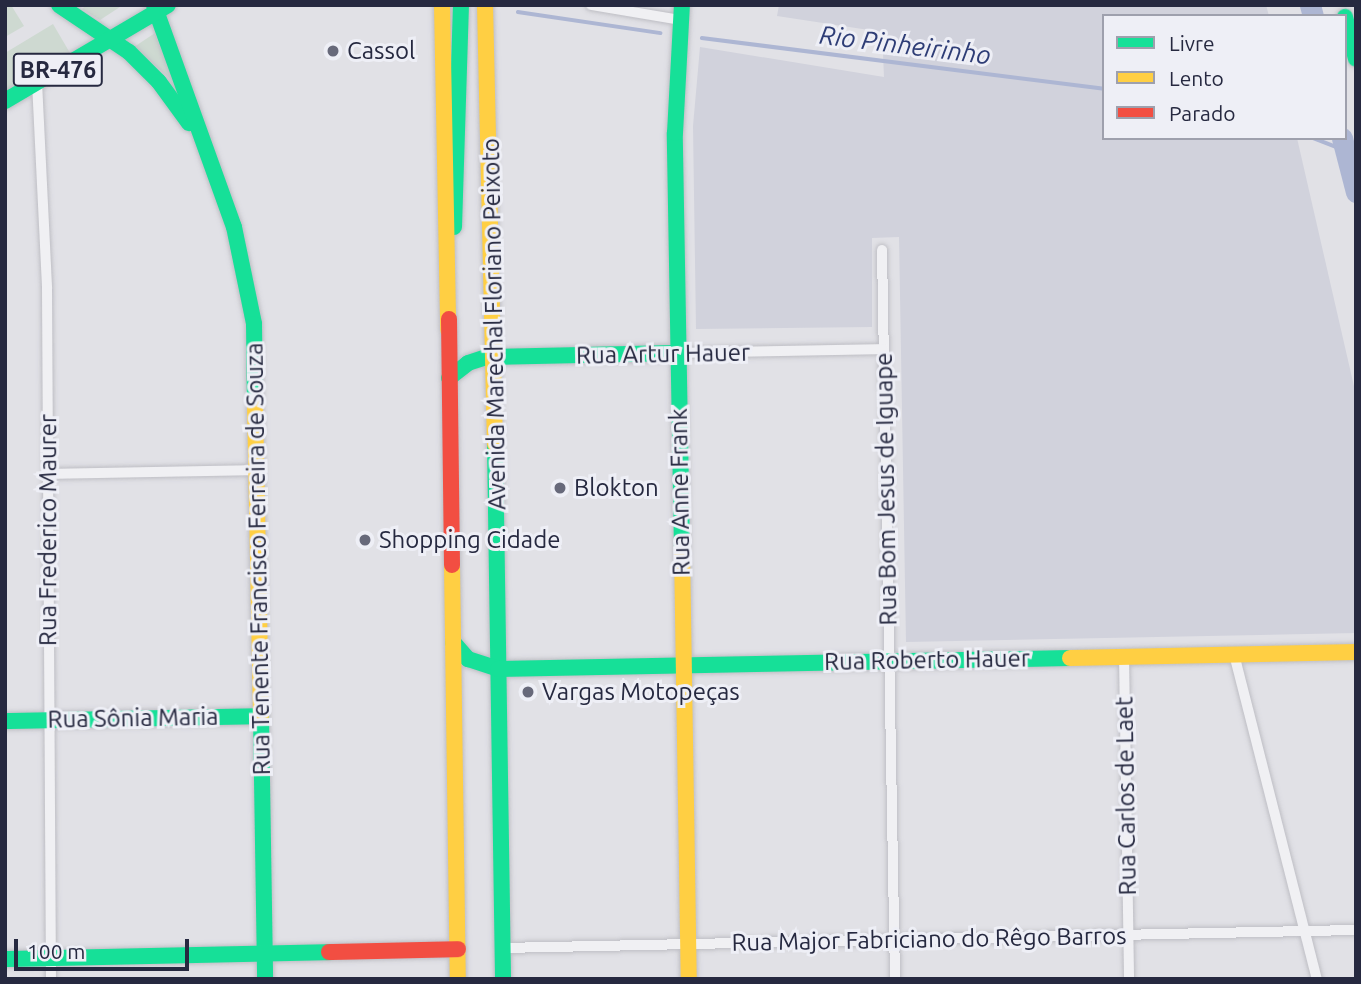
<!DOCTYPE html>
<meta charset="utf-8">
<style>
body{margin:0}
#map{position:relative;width:1361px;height:984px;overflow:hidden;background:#e1e1e6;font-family:Ubuntu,sans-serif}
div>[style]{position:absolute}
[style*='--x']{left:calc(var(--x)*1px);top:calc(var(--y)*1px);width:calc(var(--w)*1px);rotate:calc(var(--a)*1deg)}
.built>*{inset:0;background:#d1d2dc}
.green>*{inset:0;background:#ced9d1}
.stream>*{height:3.5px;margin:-1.75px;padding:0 1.75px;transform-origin:1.75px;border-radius:1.75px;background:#adb6d3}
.river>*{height:21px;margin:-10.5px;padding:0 10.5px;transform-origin:10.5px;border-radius:10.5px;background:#adb6d3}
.roads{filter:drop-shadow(0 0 2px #bebec4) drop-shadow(0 0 2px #bebec4)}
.street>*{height:10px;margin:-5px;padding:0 5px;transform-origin:5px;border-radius:5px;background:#f0f0f3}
.fast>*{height:16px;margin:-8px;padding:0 8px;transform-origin:8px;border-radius:8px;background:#16e098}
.slow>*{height:16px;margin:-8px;padding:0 8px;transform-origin:8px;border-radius:8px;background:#ffcf43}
.jam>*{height:16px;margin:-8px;padding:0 8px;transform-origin:8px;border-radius:8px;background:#f24e42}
.dots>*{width:19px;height:19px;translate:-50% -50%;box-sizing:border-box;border:4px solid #eeeff6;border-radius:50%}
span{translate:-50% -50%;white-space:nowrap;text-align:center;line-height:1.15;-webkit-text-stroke:6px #eeeff6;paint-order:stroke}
.shield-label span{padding:2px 5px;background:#eeeff6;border:2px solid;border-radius:5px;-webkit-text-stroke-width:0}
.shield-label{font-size:23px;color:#262940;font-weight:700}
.poi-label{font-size:24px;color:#262940}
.left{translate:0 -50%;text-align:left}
.street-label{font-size:24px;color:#262940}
.water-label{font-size:26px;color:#2e3d76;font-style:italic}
.frame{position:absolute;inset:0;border:7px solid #262940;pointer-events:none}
.legend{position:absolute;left:1102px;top:14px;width:245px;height:126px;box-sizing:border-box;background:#eeeff6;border:2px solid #9ea0ad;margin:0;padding:9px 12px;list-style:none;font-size:21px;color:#262940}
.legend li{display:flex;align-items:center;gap:14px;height:35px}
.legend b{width:35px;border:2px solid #9ea0ad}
.scale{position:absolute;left:14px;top:939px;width:175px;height:32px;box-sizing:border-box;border:4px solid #262940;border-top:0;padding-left:9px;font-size:21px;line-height:24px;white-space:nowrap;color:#262940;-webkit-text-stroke:5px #eeeff6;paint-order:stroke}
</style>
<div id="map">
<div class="built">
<div style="clip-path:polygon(779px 5px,1266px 5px,1269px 16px,1104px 16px,1104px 138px,1297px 138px,1356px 395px,1356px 633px,906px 642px,899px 237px,872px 238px,872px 327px,696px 329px,693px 126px,700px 47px,884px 77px,882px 32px,777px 16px)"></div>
</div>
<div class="green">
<div style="clip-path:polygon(5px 5px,11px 5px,24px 26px,5px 37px)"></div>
<div style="clip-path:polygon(86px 5px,123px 5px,100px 20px,82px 9px)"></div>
<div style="clip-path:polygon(53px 24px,70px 53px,5px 93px,5px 53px)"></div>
<div style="clip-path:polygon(155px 33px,174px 82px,134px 47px)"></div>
</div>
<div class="stream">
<div style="--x:518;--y:12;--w:144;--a:8.4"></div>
<div style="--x:702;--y:38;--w:405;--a:7.2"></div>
<div style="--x:1313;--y:138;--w:34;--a:21"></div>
</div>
<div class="river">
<div style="--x:1310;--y:5;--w:11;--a:75"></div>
<div style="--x:1342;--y:138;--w:56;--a:75.5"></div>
</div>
<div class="roads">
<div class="street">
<div style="--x:591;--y:5;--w:91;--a:9.5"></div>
<div style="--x:37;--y:82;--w:207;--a:87.2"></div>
<div style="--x:47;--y:289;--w:690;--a:89.67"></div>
<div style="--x:882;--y:250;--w:729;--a:88.98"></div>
<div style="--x:678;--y:353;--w:206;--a:-1.1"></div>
<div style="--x:49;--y:474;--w:208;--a:-1.1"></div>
<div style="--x:1234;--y:654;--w:335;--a:75.7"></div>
<div style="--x:1124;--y:656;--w:323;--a:89.1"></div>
<div style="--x:502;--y:948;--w:854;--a:-1.21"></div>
</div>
<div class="fast">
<div style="--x:59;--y:5;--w:84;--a:33.9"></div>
<div style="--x:129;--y:52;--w:42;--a:45"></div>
<div style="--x:159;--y:82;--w:51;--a:53.8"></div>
<div style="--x:154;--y:5;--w:236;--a:70.2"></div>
<div style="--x:234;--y:227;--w:99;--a:78.3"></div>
<div style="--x:254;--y:324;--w:80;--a:89.3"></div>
<div style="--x:1345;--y:17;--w:43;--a:75.3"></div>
<div style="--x:5;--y:101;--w:189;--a:-30.5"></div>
<div style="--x:454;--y:227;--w:222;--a:-88.2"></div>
<div style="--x:449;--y:378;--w:24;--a:-38"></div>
<div style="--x:468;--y:363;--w:19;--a:-18"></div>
<div style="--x:486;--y:357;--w:192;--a:-1.2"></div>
<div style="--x:495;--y:444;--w:535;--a:89.14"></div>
<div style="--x:682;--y:550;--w:417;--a:-91"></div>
<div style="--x:675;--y:133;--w:128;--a:-86.9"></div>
<div style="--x:453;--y:642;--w:23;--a:49"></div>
<div style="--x:468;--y:659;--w:32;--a:18"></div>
<div style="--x:498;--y:669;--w:572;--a:-1.1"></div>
<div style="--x:261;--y:716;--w:263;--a:89.1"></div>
<div style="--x:5;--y:721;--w:256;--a:-1.1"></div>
<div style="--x:5;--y:959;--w:324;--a:-1.2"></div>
</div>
<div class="slow">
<div style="--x:442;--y:5;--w:325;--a:88.9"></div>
<div style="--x:485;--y:5;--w:439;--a:88.7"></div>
<div style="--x:255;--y:404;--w:312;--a:88.9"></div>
<div style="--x:682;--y:550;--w:429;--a:89.1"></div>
<div style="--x:452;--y:565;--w:414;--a:89.2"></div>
<div style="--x:1070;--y:658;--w:286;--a:-1.2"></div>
</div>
<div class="jam">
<div style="--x:449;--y:319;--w:246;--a:89.3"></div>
<div style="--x:329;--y:952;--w:129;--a:-1.3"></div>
</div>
</div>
<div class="dots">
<div style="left:333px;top:51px;background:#67697a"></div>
<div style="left:560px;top:488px;background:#67697a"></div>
<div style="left:365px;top:540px;background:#67697a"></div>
<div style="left:528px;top:692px;background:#67697a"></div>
</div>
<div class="shield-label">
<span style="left:58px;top:70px">BR-476</span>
</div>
<div class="poi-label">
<span class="left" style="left:347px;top:51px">Cassol</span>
<span class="left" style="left:574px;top:488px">Blokton</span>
<span class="left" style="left:379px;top:540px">Shopping Cidade</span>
<span class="left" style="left:542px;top:692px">Vargas Motopeças</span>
</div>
<div class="street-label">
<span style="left:494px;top:324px;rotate:-91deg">Avenida Marechal Floriano Peixoto</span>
<span style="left:663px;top:354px;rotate:-1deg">Rua Artur Hauer</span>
<span style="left:886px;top:489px;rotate:-91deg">Rua Bom Jesus de Iguape</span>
<span style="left:680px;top:492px;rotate:-91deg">Rua Anne Frank</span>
<span style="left:48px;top:530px;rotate:-90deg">Rua Frederico Maurer</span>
<span style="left:258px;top:559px;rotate:-91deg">Rua Tenente Francisco Ferreira de Souza</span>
<span style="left:927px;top:660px;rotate:-1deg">Rua Roberto Hauer</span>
<span style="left:133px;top:718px;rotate:-1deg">Rua Sônia Maria</span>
<span style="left:1126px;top:796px;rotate:-91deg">Rua Carlos de Laet</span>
<span style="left:929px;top:939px;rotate:-1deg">Rua Major Fabriciano do Rêgo Barros</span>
</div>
<div class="water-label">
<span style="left:905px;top:45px;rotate:7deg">Rio Pinheirinho</span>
</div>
<div class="frame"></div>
<ul class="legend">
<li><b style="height:9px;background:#16e098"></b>Livre</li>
<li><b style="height:9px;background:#ffcf43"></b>Lento</li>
<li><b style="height:9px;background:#f24e42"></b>Parado</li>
</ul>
<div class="scale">100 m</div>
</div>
